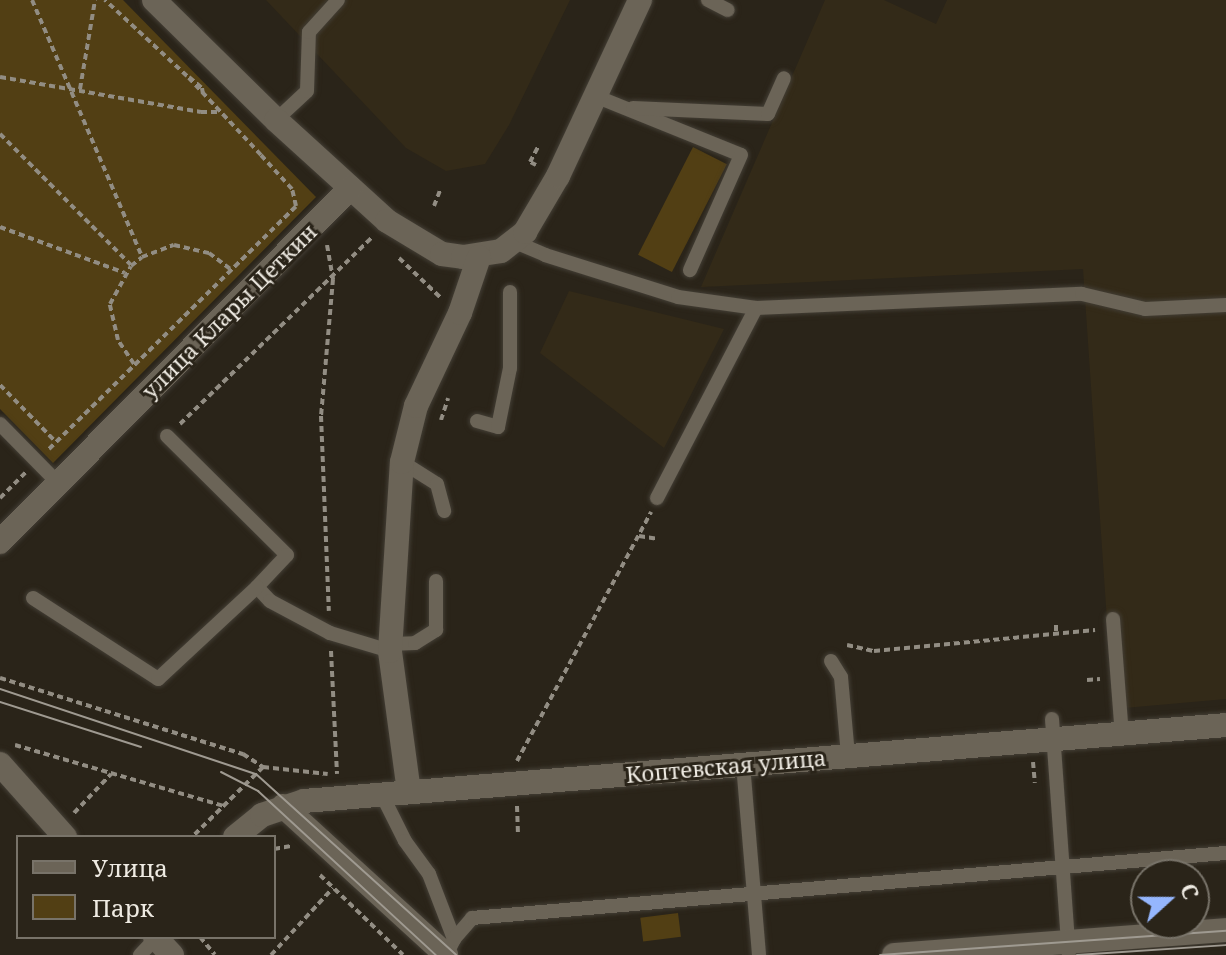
<!DOCTYPE html>
<meta charset="utf-8">
<style>
body{margin:0}
#map{position:relative;width:1226px;height:955px;overflow:hidden;background:#2a2419;font-family:"Noto Serif",serif}
div>[style]{position:absolute}
[style*='--x']{left:calc(var(--x)*1px);top:calc(var(--y)*1px);width:calc(var(--w)*1px);rotate:calc(var(--a)*1deg)}
.built>*{inset:0;background:#332a18}
.green>*{inset:0;background:#523f14;transform-origin:0 0}
.path>*{height:4px;margin-top:-2px;transform-origin:0;background:repeating-linear-gradient(90deg,#928d83 0 6px,transparent 0 10px)}
.roads{filter:drop-shadow(0 0 2px #433e35) drop-shadow(0 0 2px #433e35)}
.lane>*{height:14px;margin:-7px;padding:0 7px;transform-origin:7px;border-radius:7px;background:#6b6457}
.street>*{height:24px;margin:-12px;padding:0 12px;transform-origin:12px;border-radius:12px;background:#6b6457}
.secondary>*{height:24px;margin:-12px;padding:0 12px;transform-origin:12px;border-radius:12px;background:#6b6457}
.tram>*{height:2px;margin:-1px;padding:0 1px;transform-origin:1px;border-radius:1px;background:#9f9a91}
span{translate:-50% -50%;white-space:nowrap;text-align:center;line-height:1.15;-webkit-text-stroke:6px #2a2419;paint-order:stroke}
.street-label{font-size:22px;color:#eeeae2}
.legend{position:absolute;left:16px;top:835px;width:260px;height:104px;box-sizing:border-box;background:#2a2419;border:2px solid #787369;margin:0;padding:10px 14px;list-style:none;font-size:24px;color:#eeeae2}
.legend li{display:flex;align-items:center;gap:16px;height:40px}
.legend b{width:40px;border:2px solid #787369}
.north{position:absolute;left:1130px;top:859px;width:80px;height:80px;box-sizing:border-box;background:#2a2419;border:2px solid #787369;border-radius:50%;rotate:69deg;font-size:22px;font-weight:700;line-height:32px;text-align:center;color:#eeeae2}
.north::after{content:'';display:block;margin:auto;width:28px;height:36px;background:#95b6fd;clip-path:polygon(50% 0,100% 100%,50% 72%,0 100%)}
</style>
<div id="map">
<div class="built">
<div style="clip-path:polygon(266px 0,570px 0,509px 125px,485px 164px,446px 171px,406px 148px)"></div>
<div style="clip-path:polygon(825px 0,884px 0,936px 24px,947px 0,1226px 0,1226px 699px,1113px 709px,1083px 269px,701px 287px)"></div>
<div style="clip-path:polygon(569px 291px,724px 329px,664px 448px,540px 353px)"></div>
</div>
<div class="green">
<div style="clip-path:polygon(0 0,123px 0,316px 197px,53px 463px,0 409px)"></div>
<div style="left:693px;top:147px;width:38px;height:121px;rotate:27deg"></div>
<div style="left:678px;top:913px;width:24px;height:38px;rotate:83deg"></div>
</div>
<div class="path">
<div style="--x:32;--y:0;--w:280;--a:66.8"></div>
<div style="--x:0;--y:77;--w:204;--a:9.9"></div>
<div style="--x:201;--y:112;--w:17;--a:0"></div>
<div style="--x:189;--y:77;--w:17;--a:40"></div>
<div style="--x:202;--y:88;--w:6;--a:81"></div>
<div style="--x:80;--y:89;--w:90;--a:-80.4"></div>
<div style="--x:0;--y:134;--w:185;--a:45"></div>
<div style="--x:536;--y:165;--w:7;--a:-153"></div>
<div style="--x:530;--y:162;--w:19;--a:-62"></div>
<div style="--x:434;--y:206;--w:17;--a:-69"></div>
<div style="--x:0;--y:227;--w:133;--a:20.2"></div>
<div style="--x:327;--y:245;--w:35;--a:80"></div>
<div style="--x:333;--y:279;--w:138;--a:95"></div>
<div style="--x:321;--y:416;--w:195;--a:87.7"></div>
<div style="--x:399;--y:258;--w:59;--a:43.6"></div>
<div style="--x:134;--y:364;--w:29;--a:-124"></div>
<div style="--x:118;--y:340;--w:37;--a:-103"></div>
<div style="--x:110;--y:304;--w:43;--a:-61.1"></div>
<div style="--x:131;--y:266;--w:14;--a:-39"></div>
<div style="--x:142;--y:257;--w:34;--a:-21"></div>
<div style="--x:174;--y:245;--w:36;--a:13"></div>
<div style="--x:209;--y:253;--w:26;--a:37"></div>
<div style="--x:0;--y:385;--w:80;--a:45.5"></div>
<div style="--x:441;--y:420;--w:23;--a:-72"></div>
<div style="--x:180;--y:424;--w:267;--a:-44.2"></div>
<div style="--x:49;--y:449;--w:346;--a:-44.5"></div>
<div style="--x:296;--y:206;--w:17;--a:-103"></div>
<div style="--x:292;--y:189;--w:46;--a:-132.4"></div>
<div style="--x:261;--y:155;--w:108;--a:-133.1"></div>
<div style="--x:187;--y:76;--w:112;--a:-137.2"></div>
<div style="--x:0;--y:498;--w:37;--a:-45"></div>
<div style="--x:639;--y:536;--w:18;--a:9"></div>
<div style="--x:1056;--y:625;--w:8;--a:90"></div>
<div style="--x:847;--y:645;--w:28;--a:13"></div>
<div style="--x:874;--y:651;--w:222;--a:-5.4"></div>
<div style="--x:331;--y:651;--w:123;--a:87.2"></div>
<div style="--x:0;--y:678;--w:255;--a:17.4"></div>
<div style="--x:243;--y:754;--w:24;--a:33"></div>
<div style="--x:263;--y:767;--w:100;--a:135.4"></div>
<div style="--x:1087;--y:680;--w:13;--a:-4"></div>
<div style="--x:15;--y:745;--w:218;--a:16.3"></div>
<div style="--x:517;--y:761;--w:283;--a:-61.7"></div>
<div style="--x:1033;--y:762;--w:21;--a:85"></div>
<div style="--x:263;--y:767;--w:65;--a:6.1"></div>
<div style="--x:517;--y:806;--w:26;--a:88"></div>
<div style="--x:74;--y:813;--w:54;--a:-46.5"></div>
<div style="--x:274;--y:849;--w:17;--a:-10"></div>
<div style="--x:320;--y:875;--w:115;--a:43.9"></div>
<div style="--x:200;--y:937;--w:23;--a:50"></div>
<div style="--x:271;--y:955;--w:91;--a:-47.2"></div>
</div>
<div class="roads">
<div class="lane">
<div style="--x:708;--y:0;--w:22;--a:27"></div>
<div style="--x:595;--y:96;--w:157;--a:22"></div>
<div style="--x:741;--y:155;--w:126;--a:113.9"></div>
<div style="--x:633;--y:108;--w:135;--a:2.5"></div>
<div style="--x:768;--y:114;--w:39;--a:-66"></div>
<div style="--x:276;--y:120;--w:42;--a:-43.1"></div>
<div style="--x:307;--y:91;--w:59;--a:-88.1"></div>
<div style="--x:309;--y:32;--w:43;--a:-47.8"></div>
<div style="--x:515;--y:242;--w:33;--a:23"></div>
<div style="--x:545;--y:255;--w:139;--a:17.5"></div>
<div style="--x:678;--y:297;--w:79;--a:8"></div>
<div style="--x:756;--y:308;--w:326;--a:-2.5"></div>
<div style="--x:1082;--y:294;--w:65;--a:13.4"></div>
<div style="--x:1145;--y:309;--w:81;--a:-2.8"></div>
<div style="--x:477;--y:421;--w:22;--a:16"></div>
<div style="--x:498;--y:427;--w:60;--a:-78.5"></div>
<div style="--x:510;--y:368;--w:76;--a:-90"></div>
<div style="--x:0;--y:424;--w:83;--a:45.5"></div>
<div style="--x:167;--y:436;--w:169;--a:44.8"></div>
<div style="--x:287;--y:555;--w:44;--a:133.2"></div>
<div style="--x:257;--y:587;--w:19;--a:47"></div>
<div style="--x:270;--y:601;--w:68;--a:28.1"></div>
<div style="--x:330;--y:633;--w:63;--a:16.7"></div>
<div style="--x:402;--y:462;--w:41;--a:32.2"></div>
<div style="--x:437;--y:484;--w:28;--a:75"></div>
<div style="--x:657;--y:498;--w:214;--a:-62.5"></div>
<div style="--x:33;--y:598;--w:149;--a:32.9"></div>
<div style="--x:158;--y:679;--w:135;--a:-42.9"></div>
<div style="--x:1113;--y:619;--w:116;--a:85.6"></div>
<div style="--x:390;--y:644;--w:25;--a:-2"></div>
<div style="--x:415;--y:643;--w:25;--a:-32"></div>
<div style="--x:436;--y:630;--w:49;--a:-90"></div>
<div style="--x:831;--y:661;--w:19;--a:58"></div>
<div style="--x:841;--y:677;--w:79;--a:84.9"></div>
<div style="--x:1052;--y:719;--w:237;--a:85.9"></div>
<div style="--x:743;--y:764;--w:192;--a:85.2"></div>
<div style="--x:382;--y:795;--w:51;--a:63.4"></div>
<div style="--x:405;--y:841;--w:41;--a:54"></div>
<div style="--x:429;--y:874;--w:70;--a:69"></div>
<div style="--x:140;--y:955;--w:23;--a:-47"></div>
<div style="--x:446;--y:955;--w:18;--a:-63"></div>
<div style="--x:454;--y:939;--w:28;--a:-49"></div>
<div style="--x:472;--y:918;--w:757;--a:-4.93"></div>
</div>
<div class="street">
<div style="--x:283;--y:806;--w:221;--a:42.4"></div>
<div style="--x:894;--y:955;--w:333;--a:-4.3"></div>
</div>
<div class="secondary">
<div style="--x:154;--y:0;--w:171;--a:44.5"></div>
<div style="--x:276;--y:120;--w:150;--a:42.3"></div>
<div style="--x:387;--y:221;--w:64;--a:31"></div>
<div style="--x:442;--y:254;--w:21;--a:8"></div>
<div style="--x:463;--y:257;--w:38;--a:-9"></div>
<div style="--x:501;--y:251;--w:31;--a:-38"></div>
<div style="--x:525;--y:232;--w:65;--a:-59.5"></div>
<div style="--x:558;--y:176;--w:194;--a:-65"></div>
<div style="--x:0;--y:542;--w:498;--a:-45.3"></div>
<div style="--x:0;--y:764;--w:98;--a:48.3"></div>
<div style="--x:409;--y:792;--w:142;--a:-97.7"></div>
<div style="--x:390;--y:651;--w:189;--a:-86.4"></div>
<div style="--x:402;--y:462;--w:58;--a:-76"></div>
<div style="--x:416;--y:406;--w:103;--a:-64.7"></div>
<div style="--x:460;--y:313;--w:59;--a:-71.3"></div>
<div style="--x:235;--y:837;--w:35;--a:-39"></div>
<div style="--x:262;--y:815;--w:44;--a:-18.4"></div>
<div style="--x:304;--y:801;--w:925;--a:-4.71"></div>
<div style="--x:155;--y:937;--w:25;--a:47"></div>
</div>
</div>
<div class="tram">
<div style="--x:0;--y:689;--w:270;--a:18.4"></div>
<div style="--x:256;--y:774;--w:270;--a:42.1"></div>
<div style="--x:0;--y:702;--w:148;--a:17.7"></div>
<div style="--x:221;--y:772;--w:42;--a:27.2"></div>
<div style="--x:258;--y:791;--w:242;--a:42.7"></div>
<div style="--x:880;--y:955;--w:347;--a:-4"></div>
<div style="--x:1077;--y:955;--w:149;--a:-3.8"></div>
</div>
<div class="street-label">
<span style="left:229px;top:311px;rotate:-45deg">улица Клары Цеткин</span>
<span style="left:726px;top:766px;rotate:-5deg">Коптевская улица</span>
</div>
<ul class="legend">
<li><b style="height:10px;background:#6b6457"></b>Улица</li>
<li><b style="height:22px;background:#523f14"></b>Парк</li>
</ul>
<div class="north">С</div>
</div>
